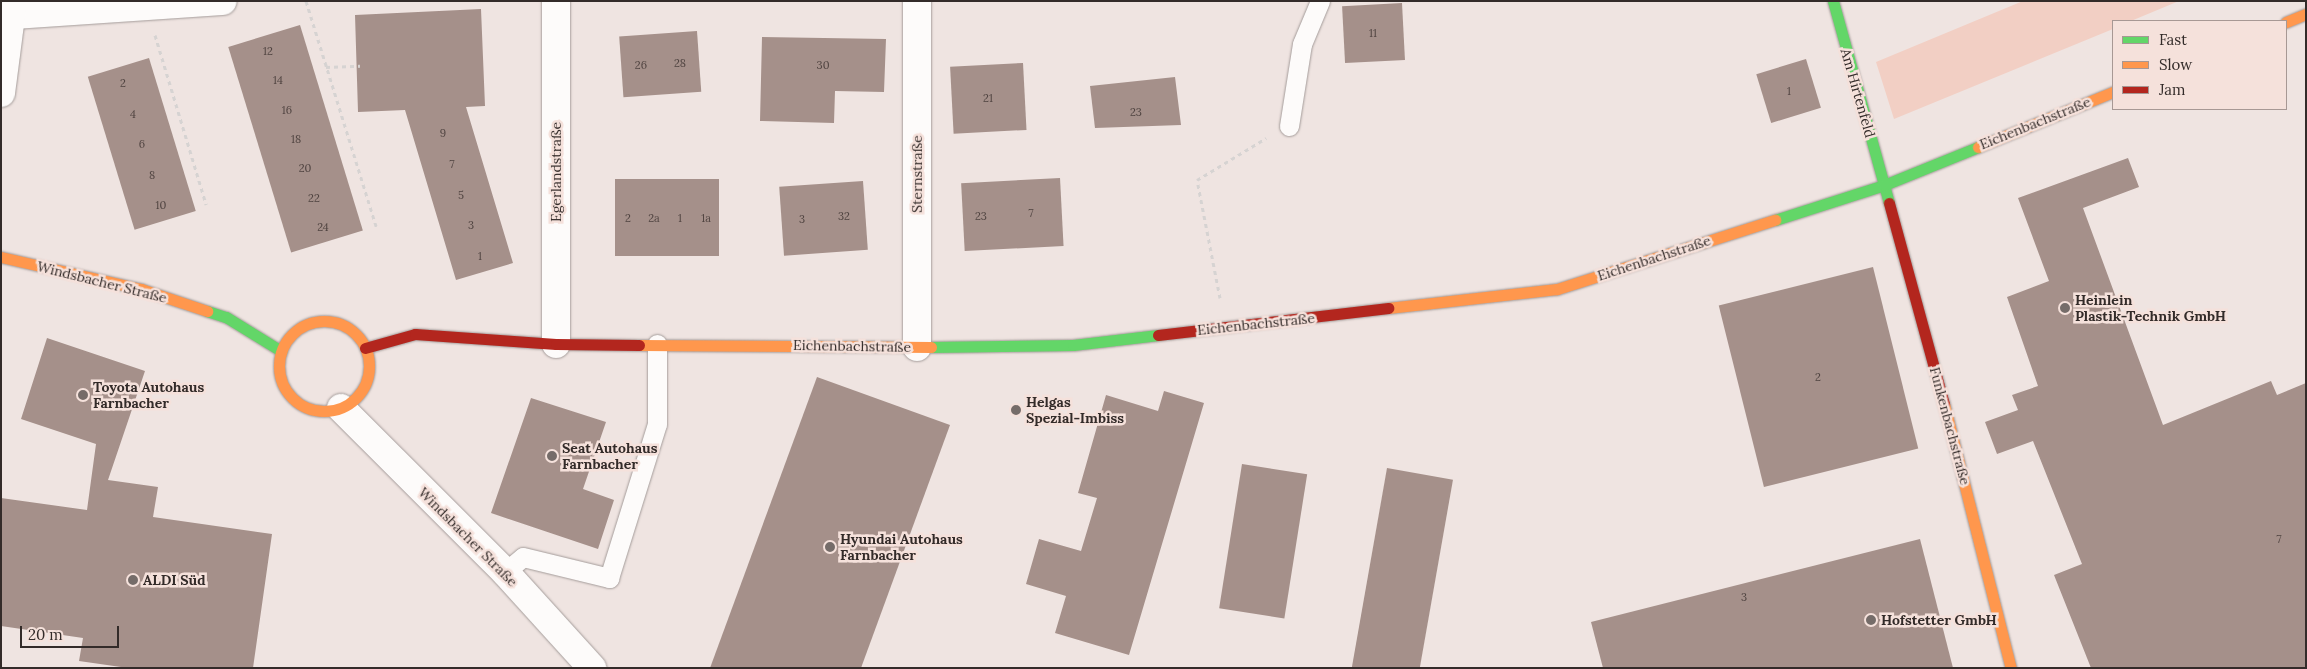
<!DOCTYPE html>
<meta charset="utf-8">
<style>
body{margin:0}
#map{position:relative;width:2307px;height:669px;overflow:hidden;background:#efe4e1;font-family:Lora,serif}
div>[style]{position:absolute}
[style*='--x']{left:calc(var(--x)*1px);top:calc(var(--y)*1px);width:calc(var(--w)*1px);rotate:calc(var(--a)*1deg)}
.green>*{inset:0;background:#f2cfc4}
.building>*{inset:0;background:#a5908a;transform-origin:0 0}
.path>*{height:3px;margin-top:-1.5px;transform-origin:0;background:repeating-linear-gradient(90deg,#d6d3d2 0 4px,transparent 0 8px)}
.roads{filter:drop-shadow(0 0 1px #a49c9a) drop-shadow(0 0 1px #a49c9a)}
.lane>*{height:19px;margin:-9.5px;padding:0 9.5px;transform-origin:9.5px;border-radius:9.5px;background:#fdfbfa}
.street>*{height:28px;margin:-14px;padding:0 14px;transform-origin:14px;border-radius:14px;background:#fdfbfa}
.fast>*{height:11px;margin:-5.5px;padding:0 5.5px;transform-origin:5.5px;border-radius:5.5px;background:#63d668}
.slow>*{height:11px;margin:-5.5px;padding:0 5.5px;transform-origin:5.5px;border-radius:5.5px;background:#ff974d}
.slow>.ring{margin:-5.5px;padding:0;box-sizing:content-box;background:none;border:11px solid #ff974d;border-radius:50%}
.jam>*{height:11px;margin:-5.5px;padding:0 5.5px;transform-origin:5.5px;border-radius:5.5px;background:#b3261e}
.dots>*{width:14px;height:14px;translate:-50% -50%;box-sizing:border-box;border:2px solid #f5e1db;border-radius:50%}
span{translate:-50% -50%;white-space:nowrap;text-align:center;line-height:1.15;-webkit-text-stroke:5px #f5e1db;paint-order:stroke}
.number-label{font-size:11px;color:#504441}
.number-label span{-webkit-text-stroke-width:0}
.street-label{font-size:14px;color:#332b29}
.poi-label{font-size:14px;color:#332b29;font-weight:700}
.left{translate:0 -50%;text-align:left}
.frame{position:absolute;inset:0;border:2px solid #332b29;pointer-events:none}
.legend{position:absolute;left:2112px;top:20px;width:175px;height:90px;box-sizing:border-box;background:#f5e1db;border:1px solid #a79894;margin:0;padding:6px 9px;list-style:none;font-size:15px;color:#332b29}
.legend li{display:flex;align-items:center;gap:10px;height:25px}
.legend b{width:25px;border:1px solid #a79894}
.scale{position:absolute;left:20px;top:626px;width:99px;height:22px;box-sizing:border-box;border:2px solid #332b29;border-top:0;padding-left:6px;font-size:15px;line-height:18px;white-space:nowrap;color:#332b29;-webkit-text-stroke:4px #f5e1db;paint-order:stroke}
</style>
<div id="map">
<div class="green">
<div style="clip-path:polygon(2023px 1px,2179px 1px,2131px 21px,2113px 21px,2113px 29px,1894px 119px,1876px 62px)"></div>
</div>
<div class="building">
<div style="left:1402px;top:3px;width:57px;height:60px;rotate:87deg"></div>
<div style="clip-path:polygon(481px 9px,485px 106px,466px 107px,513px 263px,456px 280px,405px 110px,358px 112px,355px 15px)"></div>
<div style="left:300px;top:25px;width:215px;height:75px;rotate:73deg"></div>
<div style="left:697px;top:31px;width:61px;height:78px;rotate:86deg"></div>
<div style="clip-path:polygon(762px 37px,886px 39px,884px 92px,835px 91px,834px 123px,760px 121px)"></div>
<div style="left:149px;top:58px;width:160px;height:64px;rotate:73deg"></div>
<div style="left:1806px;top:59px;width:51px;height:52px;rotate:73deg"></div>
<div style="left:1023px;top:63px;width:67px;height:73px;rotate:87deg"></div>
<div style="clip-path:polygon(1175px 77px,1181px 125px,1095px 128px,1090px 86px)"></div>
<div style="clip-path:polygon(2128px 158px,2139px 187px,2083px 208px,2163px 425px,2271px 381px,2277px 395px,2306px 383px,2306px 668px,2091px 668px,2054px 575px,2082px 564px,2033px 441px,1997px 454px,1985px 422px,2018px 410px,2012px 395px,2038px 386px,2007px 297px,2049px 281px,2018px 198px)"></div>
<div style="left:1060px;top:178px;width:68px;height:99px;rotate:87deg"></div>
<div style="left:615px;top:179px;width:104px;height:77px"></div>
<div style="left:863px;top:181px;width:69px;height:84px;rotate:86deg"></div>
<div style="left:1873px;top:267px;width:187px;height:159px;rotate:76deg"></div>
<div style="clip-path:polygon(47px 338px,145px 371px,108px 480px,158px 487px,153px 517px,272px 534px,253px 668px,128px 668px,79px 661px,83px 638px,1px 626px,1px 498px,87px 510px,96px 444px,21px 419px)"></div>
<div style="clip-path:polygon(817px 377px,950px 425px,861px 668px,710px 668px)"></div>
<div style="clip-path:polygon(1164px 391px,1204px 403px,1129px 655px,1055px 633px,1066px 596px,1026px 584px,1039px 539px,1081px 551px,1097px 498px,1078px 493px,1106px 395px,1158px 411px)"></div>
<div style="clip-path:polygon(531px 398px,606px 422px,583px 489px,614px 500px,598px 549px,491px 513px)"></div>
<div style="left:1242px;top:464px;width:66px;height:146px;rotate:9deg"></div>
<div style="left:1387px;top:468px;width:67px;height:203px;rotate:10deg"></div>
<div style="clip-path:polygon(1920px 539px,1953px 668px,1603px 668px,1591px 622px)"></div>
</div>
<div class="path">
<div style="--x:306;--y:1;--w:236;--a:72.7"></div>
<div style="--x:155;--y:35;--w:177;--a:73.2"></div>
<div style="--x:326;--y:67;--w:34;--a:-2"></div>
<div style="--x:1220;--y:298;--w:120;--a:-101"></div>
<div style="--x:1197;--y:180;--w:81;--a:-31.3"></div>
</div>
<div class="roads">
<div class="lane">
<div style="--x:1289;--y:126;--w:83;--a:-81"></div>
<div style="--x:1302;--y:44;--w:47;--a:-67.3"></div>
<div style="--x:505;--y:572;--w:23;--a:-40"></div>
<div style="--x:523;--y:557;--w:89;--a:13.7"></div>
<div style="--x:609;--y:578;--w:161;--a:-72.7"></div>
<div style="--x:657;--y:424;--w:80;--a:-90"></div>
</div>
<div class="street">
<div style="--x:556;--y:1;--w:343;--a:90"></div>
<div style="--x:917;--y:1;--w:346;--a:90"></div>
<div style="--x:13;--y:15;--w:210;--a:-3.8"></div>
<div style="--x:1;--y:93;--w:93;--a:-82.6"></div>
<div style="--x:341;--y:408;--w:232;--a:45"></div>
<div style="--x:505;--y:572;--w:130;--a:47.8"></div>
</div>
<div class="fast">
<div style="--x:1833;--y:1;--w:210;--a:74.5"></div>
<div style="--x:1775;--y:220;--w:114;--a:-17.8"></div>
<div style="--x:1884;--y:185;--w:101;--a:-22"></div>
<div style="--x:207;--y:311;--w:20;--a:18"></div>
<div style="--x:226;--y:317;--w:65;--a:31.7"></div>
<div style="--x:931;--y:347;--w:142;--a:-0.8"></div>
<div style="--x:1073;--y:345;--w:86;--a:-6.7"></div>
</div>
<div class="slow">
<div style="--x:2286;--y:22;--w:22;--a:-22"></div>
<div style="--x:1978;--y:147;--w:146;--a:-22.2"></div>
<div style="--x:1;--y:257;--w:144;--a:12.9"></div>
<div style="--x:141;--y:289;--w:70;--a:18.4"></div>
<div style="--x:1388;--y:308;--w:170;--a:-6.4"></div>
<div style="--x:1557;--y:289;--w:229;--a:-17.6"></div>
<div class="ring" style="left:279px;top:321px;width:79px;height:79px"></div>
<div style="--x:639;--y:345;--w:292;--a:0.4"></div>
<div style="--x:1944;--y:404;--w:272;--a:75.8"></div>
</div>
<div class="jam">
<div style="--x:1889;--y:203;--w:208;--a:74.7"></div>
<div style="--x:1158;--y:335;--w:232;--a:-6.7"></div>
<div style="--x:365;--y:348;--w:52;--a:-15.6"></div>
<div style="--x:415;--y:334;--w:141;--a:4.1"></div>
<div style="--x:556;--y:344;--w:83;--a:0.7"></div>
</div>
</div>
<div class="dots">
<div style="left:2065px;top:308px;background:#756c69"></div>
<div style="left:83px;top:395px;background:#756c69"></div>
<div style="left:1016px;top:410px;background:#756c69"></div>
<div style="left:552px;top:456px;background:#756c69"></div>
<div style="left:830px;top:547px;background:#756c69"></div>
<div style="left:133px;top:580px;background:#756c69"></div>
<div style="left:1871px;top:620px;background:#756c69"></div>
</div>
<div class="number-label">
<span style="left:1373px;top:33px">11</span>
<span style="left:268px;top:51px">12</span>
<span style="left:680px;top:63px">28</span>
<span style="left:641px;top:65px">26</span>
<span style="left:823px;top:65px">30</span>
<span style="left:278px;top:80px">14</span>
<span style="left:123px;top:83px">2</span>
<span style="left:1789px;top:91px">1</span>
<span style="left:988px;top:98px">21</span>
<span style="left:287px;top:110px">16</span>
<span style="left:1136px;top:112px">23</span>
<span style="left:133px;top:114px">4</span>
<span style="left:443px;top:133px">9</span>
<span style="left:296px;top:139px">18</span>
<span style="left:142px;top:144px">6</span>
<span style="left:452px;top:164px">7</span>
<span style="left:305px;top:168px">20</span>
<span style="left:152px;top:175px">8</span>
<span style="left:461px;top:195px">5</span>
<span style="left:314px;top:198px">22</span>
<span style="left:161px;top:205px">10</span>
<span style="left:1031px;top:213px">7</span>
<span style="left:844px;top:216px">32</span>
<span style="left:981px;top:216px">23</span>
<span style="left:628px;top:218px">2</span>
<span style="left:654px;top:218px">2a</span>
<span style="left:680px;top:218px">1</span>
<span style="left:706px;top:218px">1a</span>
<span style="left:802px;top:219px">3</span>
<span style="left:471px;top:225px">3</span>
<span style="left:323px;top:227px">24</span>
<span style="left:480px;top:256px">1</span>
<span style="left:1818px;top:377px">2</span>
<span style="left:2279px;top:539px">7</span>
<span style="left:1744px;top:597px">3</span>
</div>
<div class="street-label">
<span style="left:1858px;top:93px;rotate:74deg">Am Hirtenfeld</span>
<span style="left:2035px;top:123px;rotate:-22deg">Eichenbachstraße</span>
<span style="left:556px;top:172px;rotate:-90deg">Egerlandstraße</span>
<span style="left:917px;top:174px;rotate:-90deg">Sternstraße</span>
<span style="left:1654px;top:258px;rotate:-18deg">Eichenbachstraße</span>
<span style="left:102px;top:282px;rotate:14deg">Windsbacher Straße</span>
<span style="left:1256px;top:324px;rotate:-6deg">Eichenbachstraße</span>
<span style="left:852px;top:346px;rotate:1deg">Eichenbachstraße</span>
<span style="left:1950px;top:426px;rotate:75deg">Funkenbachstraße</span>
<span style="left:468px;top:537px;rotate:45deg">Windsbacher Straße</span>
</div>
<div class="poi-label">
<span class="left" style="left:2075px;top:308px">Heinlein<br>Plastik-Technik GmbH</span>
<span class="left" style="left:93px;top:395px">Toyota Autohaus<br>Farnbacher</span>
<span class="left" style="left:1026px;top:410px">Helgas<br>Spezial-Imbiss</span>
<span class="left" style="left:562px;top:456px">Seat Autohaus<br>Farnbacher</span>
<span class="left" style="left:840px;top:547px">Hyundai Autohaus<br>Farnbacher</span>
<span class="left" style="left:143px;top:580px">ALDI Süd</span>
<span class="left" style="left:1881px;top:620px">Hofstetter GmbH</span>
</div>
<div class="frame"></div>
<ul class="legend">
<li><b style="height:6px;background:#63d668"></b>Fast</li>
<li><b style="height:6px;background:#ff974d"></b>Slow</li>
<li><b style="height:6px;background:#b3261e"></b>Jam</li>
</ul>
<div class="scale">20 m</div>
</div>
